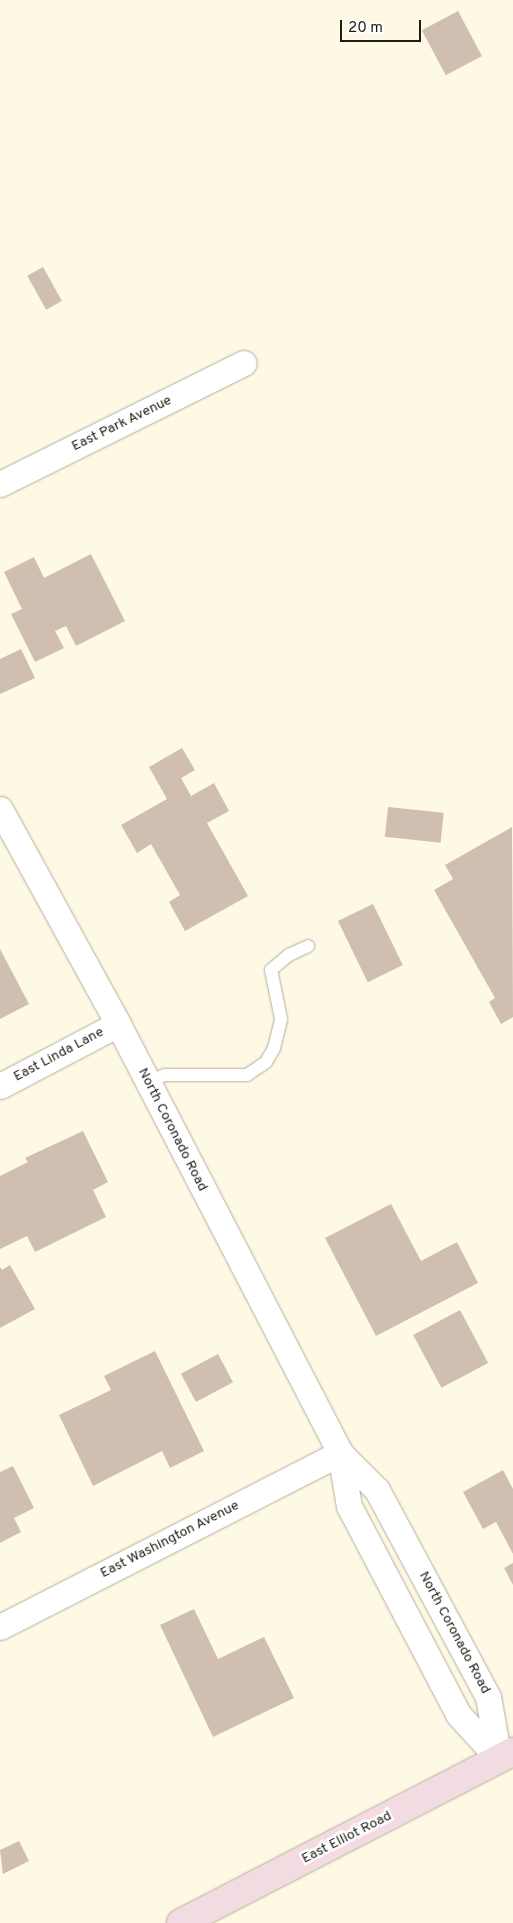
<!DOCTYPE html>
<style>
body{margin:0}
#map{position:relative;width:513px;height:1923px;overflow:hidden;background:#fef9e5;font-family:Overpass,sans-serif}
div>[style]{position:absolute}
[style*='--x']{left:calc(var(--x)*1px);top:calc(var(--y)*1px);width:calc(var(--w)*1px);rotate:calc(var(--a)*1deg)}
.building>*{inset:0;background:#d0beb1;transform-origin:0 0}
.roads{filter:drop-shadow(0 0 1px #b4af9c) drop-shadow(0 0 1px #b4af9c)}
.service>*{height:12px;margin:-6px;padding:0 6px;transform-origin:6px;border-radius:6px;background:#fff}
.minor>*{height:25px;margin:-12.5px;padding:0 12.5px;transform-origin:12.5px;border-radius:12.5px;background:#fff}
.secondary>*{height:28px;margin:-14px;padding:0 14px;transform-origin:14px;border-radius:14px;background:#f2dbe1}
span{translate:-50% -50%;white-space:nowrap;text-align:center;line-height:1.15;-webkit-text-stroke:5px #fff;paint-order:stroke}
.street-label{font-size:14px;color:#1e1c15}
.scale{position:absolute;left:340px;top:20px;width:81px;height:22px;box-sizing:border-box;border:2px solid #1e1c15;border-top:0;padding-left:6px;font-size:15px;line-height:18px;white-space:nowrap;color:#1e1c15;-webkit-text-stroke:4px #fff;paint-order:stroke}
</style>
<div id="map">
<div class="building">
<div style="left:458px;top:11px;width:51px;height:41px;rotate:62deg"></div>
<div style="left:43px;top:267px;width:39px;height:18px;rotate:61deg"></div>
<div style="clip-path:polygon(91px 554px,125px 621px,76px 646px,66px 626px,55px 631px,64px 648px,35px 662px,11px 614px,22px 609px,4px 572px,34px 557px,44px 578px)"></div>
<div style="clip-path:polygon(21px 649px,35px 678px,0 694px,0 659px)"></div>
<div style="clip-path:polygon(182px 748px,195px 770px,181px 778px,191px 796px,214px 783px,229px 811px,207px 823px,248px 896px,185px 931px,169px 902px,180px 895px,151px 844px,137px 853px,121px 825px,167px 799px,149px 767px)"></div>
<div style="left:388px;top:807px;width:56px;height:30px;rotate:6deg"></div>
<div style="clip-path:polygon(512px 827px,513px 1017px,501px 1024px,489px 1002px,495px 998px,434px 890px,453px 879px,445px 865px)"></div>
<div style="left:373px;top:904px;width:68px;height:39px;rotate:64deg"></div>
<div style="clip-path:polygon(0 949px,29px 1004px,0 1019px)"></div>
<div style="clip-path:polygon(83px 1131px,108px 1182px,93px 1190px,106px 1217px,35px 1252px,27px 1236px,0 1249px,0 1176px,28px 1162px,25px 1158px)"></div>
<div style="clip-path:polygon(391px 1204px,421px 1261px,457px 1242px,478px 1283px,376px 1336px,325px 1238px)"></div>
<div style="clip-path:polygon(10px 1265px,35px 1309px,0 1328px,0 1267px,2px 1270px)"></div>
<div style="left:460px;top:1310px;width:60px;height:53px;rotate:62deg"></div>
<div style="clip-path:polygon(155px 1351px,204px 1451px,170px 1468px,162px 1451px,93px 1486px,59px 1415px,111px 1390px,104px 1376px)"></div>
<div style="left:218px;top:1354px;width:32px;height:42px;rotate:62deg"></div>
<div style="clip-path:polygon(13px 1466px,34px 1508px,14px 1518px,21px 1532px,0 1543px,0 1472px)"></div>
<div style="clip-path:polygon(503px 1470px,513px 1489px,513px 1554px,496px 1522px,483px 1529px,463px 1492px)"></div>
<div style="clip-path:polygon(513px 1563px,513px 1585px,504px 1568px)"></div>
<div style="clip-path:polygon(194px 1609px,218px 1659px,264px 1637px,294px 1698px,213px 1737px,160px 1625px)"></div>
<div style="clip-path:polygon(19px 1841px,29px 1861px,3px 1874px,0 1850px)"></div>
</div>
<div class="roads">
<div class="service">
<div style="--x:147;--y:1082;--w:19;--a:-21"></div>
<div style="--x:165;--y:1075;--w:82;--a:0"></div>
<div style="--x:247;--y:1075;--w:23;--a:-34"></div>
<div style="--x:266;--y:1062;--w:16;--a:-60"></div>
<div style="--x:274;--y:1048;--w:30;--a:-76"></div>
<div style="--x:281;--y:1019;--w:50;--a:-101.5"></div>
<div style="--x:271;--y:970;--w:23;--a:-40"></div>
<div style="--x:289;--y:955;--w:21;--a:-25"></div>
</div>
<div class="minor">
<div style="--x:0;--y:484;--w:272;--a:-26.4"></div>
<div style="--x:0;--y:809;--w:245;--a:61.2"></div>
<div style="--x:118;--y:1024;--w:483;--a:62.6"></div>
<div style="--x:340;--y:1453;--w:54;--a:80.4"></div>
<div style="--x:349;--y:1506;--w:235;--a:62.3"></div>
<div style="--x:458;--y:1714;--w:61;--a:47.7"></div>
<div style="--x:0;--y:1086;--w:133;--a:-27.7"></div>
<div style="--x:340;--y:1453;--w:52;--a:45"></div>
<div style="--x:377;--y:1490;--w:235;--a:61.8"></div>
<div style="--x:488;--y:1697;--w:63;--a:79.9"></div>
<div style="--x:0;--y:1627;--w:382;--a:-27.1"></div>
</div>
<div class="secondary">
<div style="--x:181;--y:1923;--w:373;--a:-27.3"></div>
</div>
</div>
<div class="street-label">
<span style="left:122px;top:424px;rotate:-26deg">East Park Avenue</span>
<span style="left:59px;top:1055px;rotate:-28deg">East Linda Lane</span>
<span style="left:172px;top:1130px;rotate:63deg">North Coronado Road</span>
<span style="left:170px;top:1540px;rotate:-27deg">East Washington Avenue</span>
<span style="left:454px;top:1633px;rotate:62deg">North Coronado Road</span>
<span style="left:347px;top:1838px;rotate:-27deg">East Elliot Road</span>
</div>
<div class="scale">20 m</div>
</div>
